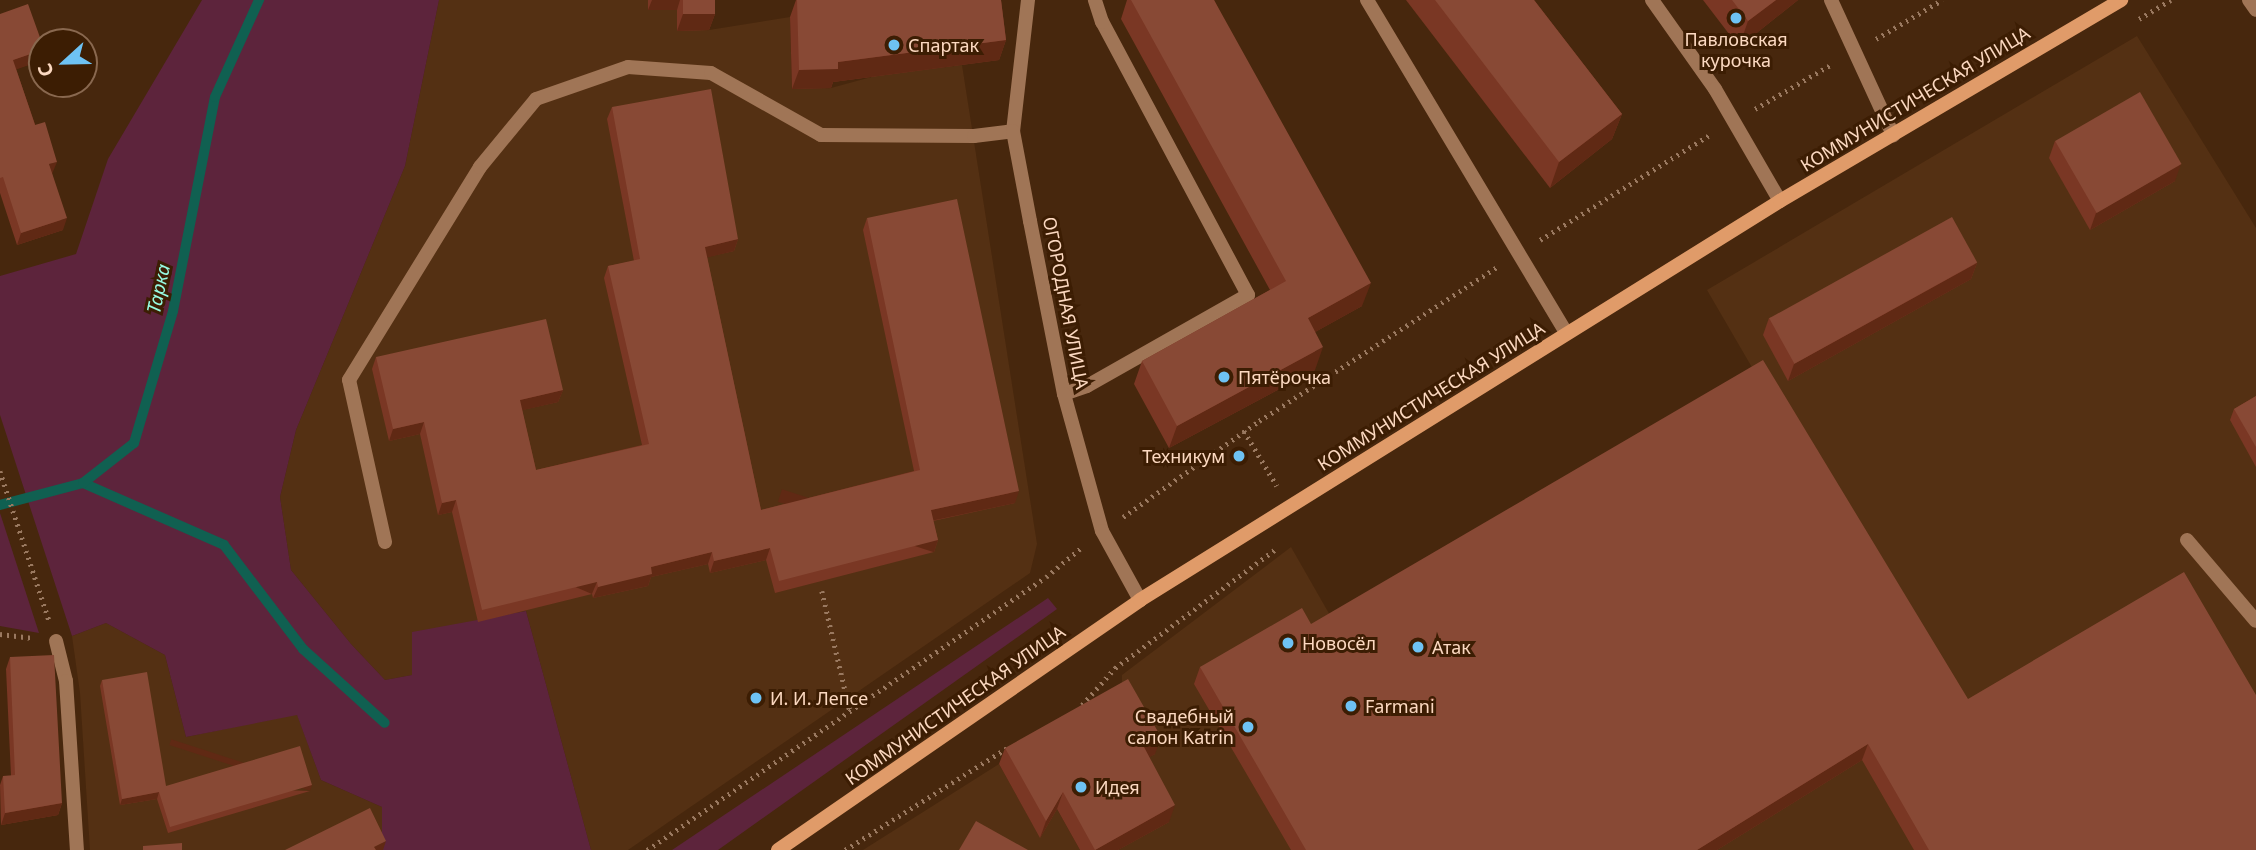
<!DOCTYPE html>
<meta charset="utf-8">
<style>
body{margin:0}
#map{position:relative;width:2256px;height:850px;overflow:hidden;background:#47270d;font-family:"Noto Sans",sans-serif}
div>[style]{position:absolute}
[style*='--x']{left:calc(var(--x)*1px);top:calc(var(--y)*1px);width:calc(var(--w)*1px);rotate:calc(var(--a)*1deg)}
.built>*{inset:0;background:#543013}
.green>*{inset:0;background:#5d243c}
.stream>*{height:10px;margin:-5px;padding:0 5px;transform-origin:5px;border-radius:5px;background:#106051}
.path>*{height:4.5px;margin-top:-2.25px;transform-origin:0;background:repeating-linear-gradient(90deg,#9a7960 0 2px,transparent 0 7px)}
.service>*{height:14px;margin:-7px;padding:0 7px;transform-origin:7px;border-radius:7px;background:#a07556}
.minor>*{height:14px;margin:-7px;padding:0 7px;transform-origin:7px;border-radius:7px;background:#a07556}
.tertiary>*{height:14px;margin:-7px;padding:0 7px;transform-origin:7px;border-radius:7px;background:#a07556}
.secondary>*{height:14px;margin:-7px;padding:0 7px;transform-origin:7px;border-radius:7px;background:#e09b69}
.wall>*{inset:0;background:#7a3724}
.shaded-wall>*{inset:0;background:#602914;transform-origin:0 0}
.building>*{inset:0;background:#884935;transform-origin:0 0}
.dots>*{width:19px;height:19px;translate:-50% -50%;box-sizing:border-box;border:4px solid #3c1d03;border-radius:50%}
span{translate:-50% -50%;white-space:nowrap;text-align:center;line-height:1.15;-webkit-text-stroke:6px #3c1d03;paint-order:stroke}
.poi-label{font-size:18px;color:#fcd9c1}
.left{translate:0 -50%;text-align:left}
.right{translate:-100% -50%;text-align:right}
.street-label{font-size:18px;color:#fcd9c1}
.water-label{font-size:19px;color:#97fae2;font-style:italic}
.north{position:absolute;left:28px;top:28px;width:70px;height:70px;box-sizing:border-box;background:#3c1d03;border:2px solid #89684f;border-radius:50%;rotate:248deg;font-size:19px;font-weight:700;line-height:28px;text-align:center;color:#fcd9c1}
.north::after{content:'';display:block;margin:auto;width:24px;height:32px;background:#6ec2f3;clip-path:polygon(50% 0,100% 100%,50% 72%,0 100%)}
</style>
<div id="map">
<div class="built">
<div style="clip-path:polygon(439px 0,648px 0,677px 10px,677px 30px,709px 30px,790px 17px,792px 89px,831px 88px,875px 76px,962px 65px,1037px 544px,1030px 573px,628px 850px,591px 850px,526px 611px,478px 622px,412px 675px,385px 680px,351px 644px,291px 570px,280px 497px,296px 430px,405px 166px)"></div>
<div style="clip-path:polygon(2137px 36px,2256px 228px,2256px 850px,1118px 850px,1169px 821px,1122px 695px,1122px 675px,1291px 547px,1335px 624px,1757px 376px,1707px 290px)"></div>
<div style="clip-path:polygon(106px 623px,165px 655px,186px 737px,297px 714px,321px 780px,382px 807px,382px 850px,90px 850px,80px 693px,72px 636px)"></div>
<div style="clip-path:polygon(999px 764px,1032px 823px,1057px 809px,1080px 850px,863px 850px)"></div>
</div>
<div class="green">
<div style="clip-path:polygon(202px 0,439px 0,405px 166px,296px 430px,280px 497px,291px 570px,351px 644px,385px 680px,412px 675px,412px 632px,526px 611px,591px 850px,382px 850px,382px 807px,321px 780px,297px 715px,186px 737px,165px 655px,106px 623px,72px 636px,0 415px,0 276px,76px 254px,108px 159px)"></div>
<div style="clip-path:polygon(0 513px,39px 633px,0 626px)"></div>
<div style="clip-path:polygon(1048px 598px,1057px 609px,718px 850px,672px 850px)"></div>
</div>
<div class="stream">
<div style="--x:83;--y:483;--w:154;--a:23.7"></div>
<div style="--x:224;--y:545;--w:131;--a:52.8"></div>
<div style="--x:303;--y:649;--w:110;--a:42.1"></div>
<div style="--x:0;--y:505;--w:86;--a:-14.8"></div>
<div style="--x:83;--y:483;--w:65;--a:-38.1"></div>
<div style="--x:134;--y:443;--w:138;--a:-73.5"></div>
<div style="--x:173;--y:311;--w:218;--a:-78.9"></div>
<div style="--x:215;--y:97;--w:107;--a:-65.6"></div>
</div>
<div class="path">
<div style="--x:2139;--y:19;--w:37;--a:-31"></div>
<div style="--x:1876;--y:39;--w:77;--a:-30.6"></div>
<div style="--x:1755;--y:109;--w:89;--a:-30.3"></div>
<div style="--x:1540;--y:240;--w:201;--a:-31.8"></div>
<div style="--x:1244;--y:431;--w:64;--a:59"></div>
<div style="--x:0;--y:471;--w:157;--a:71.8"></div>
<div style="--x:1123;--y:517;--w:166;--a:-35.2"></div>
<div style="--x:1259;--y:421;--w:283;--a:-32.9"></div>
<div style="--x:822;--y:591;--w:123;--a:76.9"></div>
<div style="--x:0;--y:634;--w:31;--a:7"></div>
<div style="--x:1082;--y:705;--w:50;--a:-48.3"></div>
<div style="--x:1115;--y:668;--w:200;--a:-36.5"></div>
<div style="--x:647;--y:850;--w:483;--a:-34.4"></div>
<div style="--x:1046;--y:577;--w:47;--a:-39.8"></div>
<div style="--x:845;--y:850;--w:195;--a:-32.2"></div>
</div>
<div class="service">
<div style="--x:1367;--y:0;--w:388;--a:59.1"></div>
<div style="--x:1652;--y:0;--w:109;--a:54.7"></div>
<div style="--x:1715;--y:89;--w:129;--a:59.9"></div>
<div style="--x:1831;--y:0;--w:149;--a:65.3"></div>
<div style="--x:2249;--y:0;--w:12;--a:55"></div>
<div style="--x:1064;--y:394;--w:24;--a:-19"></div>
<div style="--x:1087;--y:386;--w:185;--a:-29.5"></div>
<div style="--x:1248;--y:295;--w:310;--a:-118.1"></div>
<div style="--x:1102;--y:22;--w:23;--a:-108"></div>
<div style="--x:2187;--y:540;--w:106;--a:49.6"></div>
<div style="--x:385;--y:542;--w:166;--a:-102.5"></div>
<div style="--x:349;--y:380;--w:250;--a:-58.4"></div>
<div style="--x:480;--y:167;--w:88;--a:-50.5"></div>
<div style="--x:536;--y:99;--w:97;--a:-19.2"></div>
<div style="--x:628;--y:67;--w:83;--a:4.1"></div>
<div style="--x:711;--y:73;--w:126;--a:29.4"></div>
<div style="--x:821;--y:135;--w:153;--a:0.4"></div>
<div style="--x:974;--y:136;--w:39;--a:-7"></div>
</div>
<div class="minor">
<div style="--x:56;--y:641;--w:41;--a:76"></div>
<div style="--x:66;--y:681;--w:169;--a:86.3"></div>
</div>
<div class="tertiary">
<div style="--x:1028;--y:0;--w:132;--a:96.5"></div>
<div style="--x:1013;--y:131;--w:92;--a:79.3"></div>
<div style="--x:1030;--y:221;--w:176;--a:78.9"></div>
<div style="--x:1064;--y:394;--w:142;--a:74.5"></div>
<div style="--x:1102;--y:531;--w:79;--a:61.2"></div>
</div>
<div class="secondary">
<div style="--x:778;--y:850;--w:440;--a:-34.6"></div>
<div style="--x:1140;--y:600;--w:754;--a:-31.94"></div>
<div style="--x:1780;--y:201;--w:396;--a:-30.5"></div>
</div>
<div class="wall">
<div style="clip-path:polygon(648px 0,715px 0,715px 14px,709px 30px,677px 31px,677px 10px,648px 10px)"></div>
<div style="clip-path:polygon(796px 0,1001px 0,1006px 40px,999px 60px,833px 82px,831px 88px,792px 89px,790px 17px)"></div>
<div style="clip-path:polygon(1127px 0,1214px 0,1362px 306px,1315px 332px,1315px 370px,1169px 448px,1134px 384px,1142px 361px,1270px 290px,1121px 19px)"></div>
<div style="clip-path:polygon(1406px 0,1534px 0,1622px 114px,1612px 139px,1550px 188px)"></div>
<div style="clip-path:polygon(1703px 0,1798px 0,1739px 47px)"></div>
<div style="clip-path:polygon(0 14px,40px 61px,16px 69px,52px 174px,63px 230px,17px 245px,0 193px)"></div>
<div style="clip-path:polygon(612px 107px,738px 239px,734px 251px,707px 257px,761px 510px,914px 471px,863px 230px,867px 218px,1015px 503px,933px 521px,938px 540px,934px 552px,775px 593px,766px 560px,710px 573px,708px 564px,651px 577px,648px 586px,593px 598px,592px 594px,478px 622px,452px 512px,438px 515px,420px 434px,389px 441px,372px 369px,376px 357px,563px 390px,558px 402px,522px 410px,536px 470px,642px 445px,604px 278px,608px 266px,634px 261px,607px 119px)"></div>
<div style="clip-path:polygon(2055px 141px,2175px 181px,2090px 230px,2049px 158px)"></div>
<div style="clip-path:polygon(1977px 263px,1971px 279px,1788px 381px,1763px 335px,1769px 318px)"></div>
<div style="clip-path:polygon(2256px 396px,2256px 467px,2230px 420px,2234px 409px)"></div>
<div style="clip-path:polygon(1311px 624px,1968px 699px,2256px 850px,1914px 850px,1862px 760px,1717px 850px,1291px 850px,1194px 684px,1200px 667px)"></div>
<div style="clip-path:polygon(10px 657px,62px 803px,58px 815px,1px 825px,0 785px,3px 776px,11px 776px,6px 669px)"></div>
<div style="clip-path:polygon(102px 680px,166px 786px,310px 791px,168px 833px,157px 799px,120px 805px,100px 686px)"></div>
<div style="clip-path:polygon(1005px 748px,1155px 754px,1149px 757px,1169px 822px,1118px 850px,1080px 850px,1057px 809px,1040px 838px,999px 764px)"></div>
</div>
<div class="shaded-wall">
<div style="clip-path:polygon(652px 0,680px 0,677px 10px,648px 10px)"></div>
<div style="clip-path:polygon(1776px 0,1798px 0,1739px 47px,1748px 21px)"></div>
<div style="clip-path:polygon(683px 14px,715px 14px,709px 30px,677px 31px)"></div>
<div style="clip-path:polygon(1006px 40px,999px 60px,833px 82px,831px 88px,792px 89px,799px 70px,838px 62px)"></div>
<div style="clip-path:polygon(42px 50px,42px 54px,40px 61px,9px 72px,13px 60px)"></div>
<div style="clip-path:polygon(1622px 114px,1612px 139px,1550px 188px,1559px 162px)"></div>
<div style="clip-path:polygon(57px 162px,52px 174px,49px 164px)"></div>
<div style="clip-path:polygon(2181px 164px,2175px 181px,2090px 230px,2096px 213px)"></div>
<div style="clip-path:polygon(67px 218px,63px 230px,17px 245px,21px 233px)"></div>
<div style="clip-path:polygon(738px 239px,734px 251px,701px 259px,705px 247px)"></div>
<div style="clip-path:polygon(1977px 263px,1971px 279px,1788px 381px,1794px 364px)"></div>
<div style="clip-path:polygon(1371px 283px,1362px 306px,1299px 341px,1308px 318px)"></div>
<div style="clip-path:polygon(1323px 347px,1315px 370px,1169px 448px,1177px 426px)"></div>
<div style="clip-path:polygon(563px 390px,558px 402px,515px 412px,520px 400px)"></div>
<div style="clip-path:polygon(424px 422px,420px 434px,389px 441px,393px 429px)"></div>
<div style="clip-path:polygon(1019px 491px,1015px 503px,926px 522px,931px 510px)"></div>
<div style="clip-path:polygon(456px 500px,452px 512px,438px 515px,442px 503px)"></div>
<div style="left:938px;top:540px;width:13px;height:164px;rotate:108deg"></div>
<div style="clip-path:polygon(770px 548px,766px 560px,710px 573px,714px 561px)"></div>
<div style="clip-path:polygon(712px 552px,708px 564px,651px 577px,648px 586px,593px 598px,598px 587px,651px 567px)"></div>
<div style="left:597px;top:582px;width:13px;height:118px;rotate:113deg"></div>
<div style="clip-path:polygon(1161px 737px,1155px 754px,1138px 764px,1144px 747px)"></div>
<div style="clip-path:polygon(1868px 744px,1862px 760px,1717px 850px,1697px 850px)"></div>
<div style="left:312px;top:785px;width:6px;height:148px;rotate:108deg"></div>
<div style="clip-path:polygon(159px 792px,157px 799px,120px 805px,122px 799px)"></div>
<div style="clip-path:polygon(1063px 792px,1057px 809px,1040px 838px,1046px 821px)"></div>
<div style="clip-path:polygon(62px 803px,58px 815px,1px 825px,5px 813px)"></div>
<div style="clip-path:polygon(1175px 805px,1169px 822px,1118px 850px,1095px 850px)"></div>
<div style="clip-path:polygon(386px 841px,383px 850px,373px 850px,374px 847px)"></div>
</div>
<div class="building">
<div style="left:683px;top:0;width:32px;height:14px"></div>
<div style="clip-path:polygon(797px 0,1001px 0,1006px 40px,838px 62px,838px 69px,799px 70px)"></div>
<div style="clip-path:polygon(1131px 0,1214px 0,1371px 283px,1308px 318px,1323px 347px,1177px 426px,1142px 361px,1286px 281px)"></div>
<div style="clip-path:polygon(1435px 0,1534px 0,1622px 114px,1559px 162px)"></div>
<div style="clip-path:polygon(1732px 0,1776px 0,1748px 21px)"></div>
<div style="clip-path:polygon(28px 4px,42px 43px,42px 50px,13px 60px,35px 125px,45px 122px,57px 162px,49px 164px,67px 218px,21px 233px,3px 177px,0 178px,0 14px)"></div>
<div style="clip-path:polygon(711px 89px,738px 239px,705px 247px,761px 510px,920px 470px,867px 218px,957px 199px,1019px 491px,931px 510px,938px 540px,779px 581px,770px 548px,714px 561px,712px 552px,651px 567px,652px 574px,598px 587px,597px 582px,482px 610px,456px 500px,442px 503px,424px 422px,393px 429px,376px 357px,546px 319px,563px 390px,520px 400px,536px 470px,649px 444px,608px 266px,640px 259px,612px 107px)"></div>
<div style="left:2140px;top:92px;width:83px;height:98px;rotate:60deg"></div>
<div style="left:1952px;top:217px;width:52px;height:209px;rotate:61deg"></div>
<div style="clip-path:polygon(1763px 360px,1968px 699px,2184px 572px,2256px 695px,2256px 850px,1929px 850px,1868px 744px,1697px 850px,1306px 850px,1200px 667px,1302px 608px,1311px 624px)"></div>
<div style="clip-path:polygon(2256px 396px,2256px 447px,2234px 409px)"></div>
<div style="clip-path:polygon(54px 655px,62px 803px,5px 813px,3px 776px,15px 775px,10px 657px)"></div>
<div style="clip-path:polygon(147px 672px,166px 786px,300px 746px,312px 785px,170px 827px,159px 792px,122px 799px,102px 680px)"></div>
<div style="clip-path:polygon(1128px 679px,1161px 737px,1144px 747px,1175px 805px,1095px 850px,1063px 792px,1046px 821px,1005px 748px)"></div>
<div style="clip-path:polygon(370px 808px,386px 841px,374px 847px,376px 850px,285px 850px)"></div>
<div style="clip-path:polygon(976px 821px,1028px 850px,959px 850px)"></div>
<div style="clip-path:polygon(182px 843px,182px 850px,143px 850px,143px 846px)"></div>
</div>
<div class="dots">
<div style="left:1736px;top:18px;background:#6ec2f3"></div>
<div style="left:894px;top:45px;background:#6ec2f3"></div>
<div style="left:1224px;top:377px;background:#6ec2f3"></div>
<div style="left:1239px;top:456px;background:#6ec2f3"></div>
<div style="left:1288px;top:643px;background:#6ec2f3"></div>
<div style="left:1418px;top:647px;background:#6ec2f3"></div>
<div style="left:756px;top:698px;background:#6ec2f3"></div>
<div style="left:1351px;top:706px;background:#6ec2f3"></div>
<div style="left:1248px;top:727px;background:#6ec2f3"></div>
<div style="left:1081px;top:787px;background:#6ec2f3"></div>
</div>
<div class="poi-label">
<span style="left:1736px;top:50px">Павловская<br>курочка</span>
<span class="left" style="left:908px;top:45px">Спартак</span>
<span class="left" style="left:1238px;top:377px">Пятёрочка</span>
<span class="right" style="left:1225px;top:456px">Техникум</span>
<span class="left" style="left:1302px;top:643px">Новосёл</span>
<span class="left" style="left:1432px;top:647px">Атак</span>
<span class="left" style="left:770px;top:698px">И. И. Лепсе</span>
<span class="left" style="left:1365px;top:706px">Farmani</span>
<span class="right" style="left:1234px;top:727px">Свадебный<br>салон Katrin</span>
<span class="left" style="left:1095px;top:787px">Идея</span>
</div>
<div class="street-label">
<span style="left:1915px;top:99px;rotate:-31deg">КОММУНИСТИЧЕСКАЯ УЛИЦА</span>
<span style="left:1066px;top:303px;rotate:79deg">ОГОРОДНАЯ УЛИЦА</span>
<span style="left:1431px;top:396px;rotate:-32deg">КОММУНИСТИЧЕСКАЯ УЛИЦА</span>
<span style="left:955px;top:705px;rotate:-35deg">КОММУНИСТИЧЕСКАЯ УЛИЦА</span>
</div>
<div class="water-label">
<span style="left:159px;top:289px;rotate:-78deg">Тарка</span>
</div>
<div class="north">С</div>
</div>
